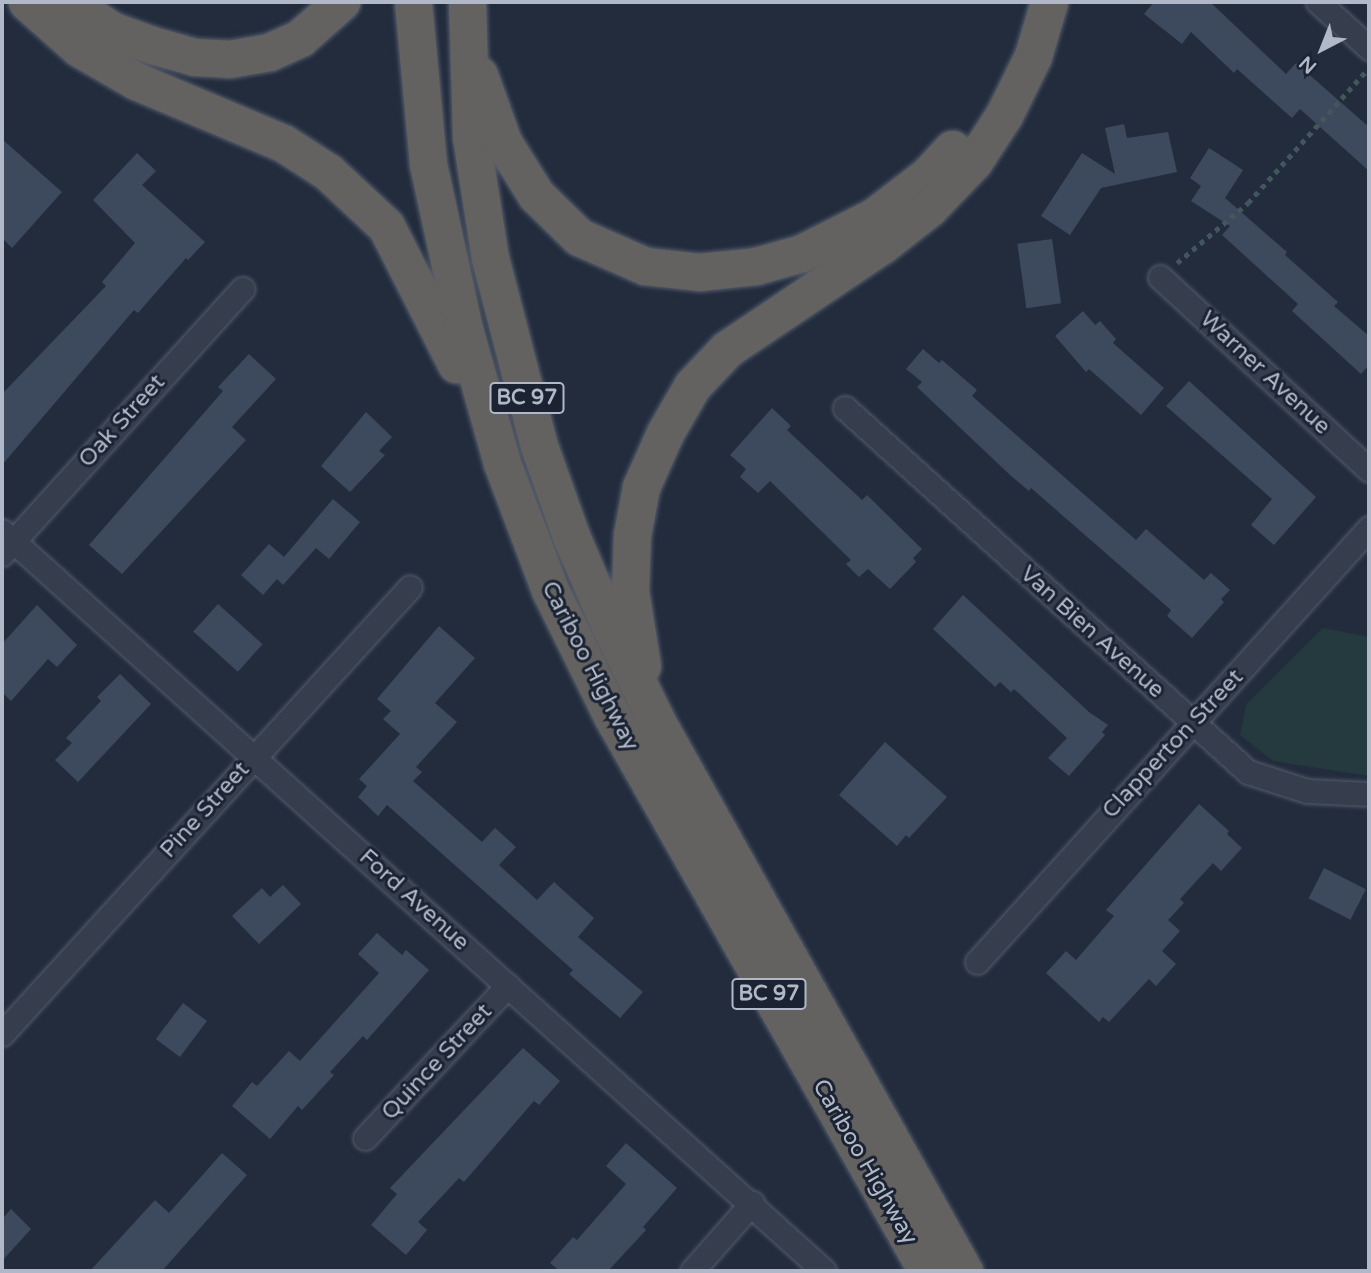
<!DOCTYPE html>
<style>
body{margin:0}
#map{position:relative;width:1371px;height:1273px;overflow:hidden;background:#222c3d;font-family:"Varela Round",sans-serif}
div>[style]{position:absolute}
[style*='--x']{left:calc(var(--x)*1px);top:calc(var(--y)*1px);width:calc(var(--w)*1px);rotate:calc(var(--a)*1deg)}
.green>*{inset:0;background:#243a3e}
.building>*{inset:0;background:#3d4a5d;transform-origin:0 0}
.path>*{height:4.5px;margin-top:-2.25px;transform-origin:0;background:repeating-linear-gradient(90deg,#42575b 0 5px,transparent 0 10px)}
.roads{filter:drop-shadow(0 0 2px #545c6b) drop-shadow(0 0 2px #545c6b)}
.minor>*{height:23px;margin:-11.5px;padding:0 11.5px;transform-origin:11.5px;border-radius:11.5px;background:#363e4d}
.trunk>*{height:37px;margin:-18.5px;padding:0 18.5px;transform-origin:18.5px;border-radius:18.5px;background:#636260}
span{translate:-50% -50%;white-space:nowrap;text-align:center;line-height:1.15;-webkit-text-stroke:6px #1b2332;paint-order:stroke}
.shield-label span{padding:2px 5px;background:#1b2332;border:2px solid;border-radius:5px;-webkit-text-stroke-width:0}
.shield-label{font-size:21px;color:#b1b9c9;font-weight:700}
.street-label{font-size:23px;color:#b1b9c9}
.frame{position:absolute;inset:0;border:4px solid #b1b9c9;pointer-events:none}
.north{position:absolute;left:1287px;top:14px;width:70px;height:70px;-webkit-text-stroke:5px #1b2332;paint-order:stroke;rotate:222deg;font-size:19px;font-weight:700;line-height:28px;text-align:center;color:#b1b9c9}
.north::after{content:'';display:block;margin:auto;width:24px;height:32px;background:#b1b9c9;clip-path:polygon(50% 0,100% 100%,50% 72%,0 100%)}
</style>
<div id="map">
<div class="green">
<div style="clip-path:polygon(1323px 628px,1369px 637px,1369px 776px,1273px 761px,1240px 735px,1246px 705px)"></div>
</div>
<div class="building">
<div style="clip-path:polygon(1154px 2px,1210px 2px,1286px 74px,1296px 63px,1369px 127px,1369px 171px,1300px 109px,1292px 118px,1237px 69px,1234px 73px,1191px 32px,1182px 44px,1144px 14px)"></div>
<div style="clip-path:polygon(1124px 124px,1127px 138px,1168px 132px,1177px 172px,1101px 188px,1070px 235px,1041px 216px,1082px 153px,1115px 174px,1105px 128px)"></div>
<div style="clip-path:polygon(2px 139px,62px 192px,12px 248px,2px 238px)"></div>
<div style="clip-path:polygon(1209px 148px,1243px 170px,1225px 198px,1287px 252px,1285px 255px,1338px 302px,1334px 306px,1369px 336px,1369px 365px,1361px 374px,1292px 311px,1298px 304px,1222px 235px,1230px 226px,1191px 201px,1201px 186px,1190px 178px)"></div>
<div style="clip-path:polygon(137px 153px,156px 171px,142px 185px,205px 242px,188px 260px,186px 258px,138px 313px,134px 310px,2px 465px,2px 394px,106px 286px,102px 282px,135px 243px,93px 200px)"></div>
<div style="left:1052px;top:239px;width:65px;height:35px;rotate:82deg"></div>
<div style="clip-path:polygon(1083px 311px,1095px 325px,1100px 321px,1116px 339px,1113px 343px,1164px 388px,1141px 415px,1089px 369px,1086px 372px,1055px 336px)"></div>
<div style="clip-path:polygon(923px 349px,939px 363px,942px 360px,977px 390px,972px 396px,1136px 540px,1146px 529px,1204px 580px,1211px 573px,1230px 590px,1221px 599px,1224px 602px,1192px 638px,1167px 616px,1171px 610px,1031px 488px,1029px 491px,1009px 474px,917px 387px,922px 382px,906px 369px)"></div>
<div style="clip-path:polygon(249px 354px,276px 379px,232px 427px,246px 440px,122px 574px,89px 545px,223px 391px,218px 387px)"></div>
<div style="clip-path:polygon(1189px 381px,1316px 497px,1274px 545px,1251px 525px,1272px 499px,1166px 406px)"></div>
<div style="clip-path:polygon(772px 408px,791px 426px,787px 430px,862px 500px,867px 495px,922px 549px,913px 558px,916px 562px,890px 589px,868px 569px,859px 577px,846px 564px,851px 560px,770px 481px,758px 493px,740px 477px,746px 469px,730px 455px)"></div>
<div style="clip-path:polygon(366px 412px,392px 437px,379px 451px,385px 455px,350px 492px,321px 466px)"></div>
<div style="clip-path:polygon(333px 499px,360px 522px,329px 559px,316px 548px,283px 585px,277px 579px,263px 595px,241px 575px,269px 544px,284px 557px)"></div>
<div style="clip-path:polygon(963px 595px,1089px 712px,1108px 725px,1102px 732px,1105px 735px,1069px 776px,1048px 758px,1067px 738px,1014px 689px,1011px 692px,1000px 682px,995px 687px,933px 629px)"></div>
<div style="left:218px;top:604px;width:60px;height:37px;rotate:42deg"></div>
<div style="clip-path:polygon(37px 605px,77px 645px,57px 667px,48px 659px,11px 701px,2px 692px,2px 644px)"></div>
<div style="clip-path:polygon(439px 626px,475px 658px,435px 703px,457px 722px,416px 767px,422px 772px,413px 781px,482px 842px,495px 828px,516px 847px,499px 865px,537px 900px,554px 882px,594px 918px,578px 937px,643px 992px,620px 1018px,569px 974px,573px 970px,387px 805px,378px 816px,358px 797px,367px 786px,359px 779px,400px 734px,383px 719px,391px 711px,377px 699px)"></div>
<div style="clip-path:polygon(120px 674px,151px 704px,78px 782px,55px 760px,72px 743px,66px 738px,101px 701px,97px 697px)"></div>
<div style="clip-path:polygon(885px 742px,947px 797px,909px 838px,906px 835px,897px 846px,839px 795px)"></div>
<div style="clip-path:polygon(1199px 804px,1229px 831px,1227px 834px,1242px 848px,1221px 871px,1213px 863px,1180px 899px,1184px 903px,1168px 920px,1180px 931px,1162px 951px,1176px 964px,1156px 986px,1149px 979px,1109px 1022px,1103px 1017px,1099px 1022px,1046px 973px,1066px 951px,1076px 960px,1114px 916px,1106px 910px)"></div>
<div style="left:1324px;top:868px;width:47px;height:34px;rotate:27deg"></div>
<div style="clip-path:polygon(283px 885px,301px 904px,259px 944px,232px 916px,262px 888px,270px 897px)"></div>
<div style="clip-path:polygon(377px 933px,402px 955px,406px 950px,429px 970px,367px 1040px,363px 1036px,330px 1072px,334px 1075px,302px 1110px,298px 1106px,270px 1139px,232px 1106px,252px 1082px,257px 1086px,289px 1051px,300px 1061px,379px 973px,358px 954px)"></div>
<div style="left:183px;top:1003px;width:30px;height:45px;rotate:37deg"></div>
<div style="clip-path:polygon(523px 1048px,560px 1081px,539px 1105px,534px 1101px,464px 1182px,459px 1178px,418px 1222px,427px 1230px,406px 1255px,371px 1225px,397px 1194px,390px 1188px)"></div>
<div style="clip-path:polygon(626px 1143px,677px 1188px,643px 1227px,646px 1230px,608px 1271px,560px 1271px,550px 1263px,573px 1237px,577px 1240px,626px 1184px,606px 1166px)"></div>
<div style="clip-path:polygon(222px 1153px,247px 1175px,162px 1271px,90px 1271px,155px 1200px,169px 1213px)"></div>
<div style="clip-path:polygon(11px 1209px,31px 1229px,2px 1261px,2px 1219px)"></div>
</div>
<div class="path">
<div style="--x:1177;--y:263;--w:93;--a:-40.2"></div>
<div style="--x:1248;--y:203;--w:178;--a:-48.2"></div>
</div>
<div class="roads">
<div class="minor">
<div style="--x:1318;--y:2;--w:69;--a:42"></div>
<div style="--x:1160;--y:277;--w:284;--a:42.7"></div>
<div style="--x:845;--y:408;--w:543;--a:42.09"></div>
<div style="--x:1248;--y:772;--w:62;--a:17.9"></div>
<div style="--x:1307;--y:791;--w:62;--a:2.8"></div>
<div style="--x:2;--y:531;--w:1106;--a:41.99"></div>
<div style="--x:2;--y:554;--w:358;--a:-47.8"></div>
<div style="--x:977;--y:962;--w:585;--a:-47.91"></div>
<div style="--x:2;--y:1034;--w:605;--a:-47.61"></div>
<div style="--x:365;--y:1138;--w:209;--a:-46.9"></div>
<div style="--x:692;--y:1271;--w:91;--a:-48.6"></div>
</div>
<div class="trunk">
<div style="--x:27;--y:2;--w:69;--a:41.5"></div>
<div style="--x:79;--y:48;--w:66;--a:30.1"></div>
<div style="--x:136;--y:81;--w:160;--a:22.9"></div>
<div style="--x:283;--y:143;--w:54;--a:32.8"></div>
<div style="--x:328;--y:172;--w:79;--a:43"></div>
<div style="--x:386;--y:226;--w:155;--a:63.1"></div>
<div style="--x:69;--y:2;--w:50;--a:33.7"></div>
<div style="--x:111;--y:30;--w:44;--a:20.1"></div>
<div style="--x:152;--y:45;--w:44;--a:15.9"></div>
<div style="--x:194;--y:57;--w:35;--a:3"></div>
<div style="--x:229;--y:59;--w:41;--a:-9.9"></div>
<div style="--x:269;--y:52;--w:34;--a:-24"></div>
<div style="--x:300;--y:38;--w:55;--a:-41.3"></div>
<div style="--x:413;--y:2;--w:163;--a:84.7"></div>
<div style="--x:428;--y:164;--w:165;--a:77.7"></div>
<div style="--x:463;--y:325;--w:143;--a:74.2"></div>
<div style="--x:502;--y:463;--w:136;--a:69.3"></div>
<div style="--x:550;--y:590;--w:140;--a:63.8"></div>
<div style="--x:612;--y:716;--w:638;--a:60.42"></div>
<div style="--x:467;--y:2;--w:135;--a:88.3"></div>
<div style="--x:471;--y:137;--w:122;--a:81.1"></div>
<div style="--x:490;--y:258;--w:194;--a:75.4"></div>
<div style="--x:539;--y:446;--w:96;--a:70.4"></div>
<div style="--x:571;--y:536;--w:89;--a:66.9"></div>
<div style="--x:606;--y:618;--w:118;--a:63.9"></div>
<div style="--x:658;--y:724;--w:627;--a:60.78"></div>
<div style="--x:479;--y:75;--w:71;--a:70.3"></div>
<div style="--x:503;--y:142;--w:62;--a:58.1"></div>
<div style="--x:536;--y:195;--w:60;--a:44.3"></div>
<div style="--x:579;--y:237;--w:72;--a:23.7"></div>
<div style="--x:645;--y:266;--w:54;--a:6.3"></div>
<div style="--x:699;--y:272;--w:57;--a:-6"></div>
<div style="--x:756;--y:266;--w:48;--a:-15.8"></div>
<div style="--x:802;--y:253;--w:82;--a:-26.9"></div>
<div style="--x:875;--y:216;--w:66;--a:-37.6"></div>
<div style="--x:927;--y:176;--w:37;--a:-47"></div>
<div style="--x:642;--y:666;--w:76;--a:-99.1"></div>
<div style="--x:630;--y:591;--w:56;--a:-88"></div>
<div style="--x:632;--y:535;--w:49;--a:-79.4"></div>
<div style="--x:641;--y:487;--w:59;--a:-66"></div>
<div style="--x:665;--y:433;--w:54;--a:-60.1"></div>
<div style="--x:692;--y:386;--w:51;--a:-46.6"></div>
<div style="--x:727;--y:349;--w:187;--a:-33.9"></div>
<div style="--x:882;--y:245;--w:60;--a:-38.2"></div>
<div style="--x:929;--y:208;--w:65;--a:-46.2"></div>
<div style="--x:974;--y:161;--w:55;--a:-56.9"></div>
<div style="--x:1004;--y:115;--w:66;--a:-63.8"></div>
<div style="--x:1033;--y:56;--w:56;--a:-73.5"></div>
</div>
</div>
<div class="shield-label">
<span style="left:527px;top:398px">BC 97</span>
<span style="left:769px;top:994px">BC 97</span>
</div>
<div class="street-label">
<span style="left:1265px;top:373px;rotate:43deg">Warner Avenue</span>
<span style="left:122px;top:421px;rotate:-48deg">Oak Street</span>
<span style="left:1092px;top:632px;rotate:42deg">Van Bien Avenue</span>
<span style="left:590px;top:666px;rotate:63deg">Cariboo Highway</span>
<span style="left:1173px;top:744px;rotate:-47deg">Clapperton Street</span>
<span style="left:205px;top:810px;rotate:-48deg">Pine Street</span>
<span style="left:414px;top:900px;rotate:42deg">Ford Avenue</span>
<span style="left:437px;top:1062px;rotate:-47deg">Quince Street</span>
<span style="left:865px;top:1162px;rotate:60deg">Cariboo Highway</span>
</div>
<div class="frame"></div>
<div class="north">N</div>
</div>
